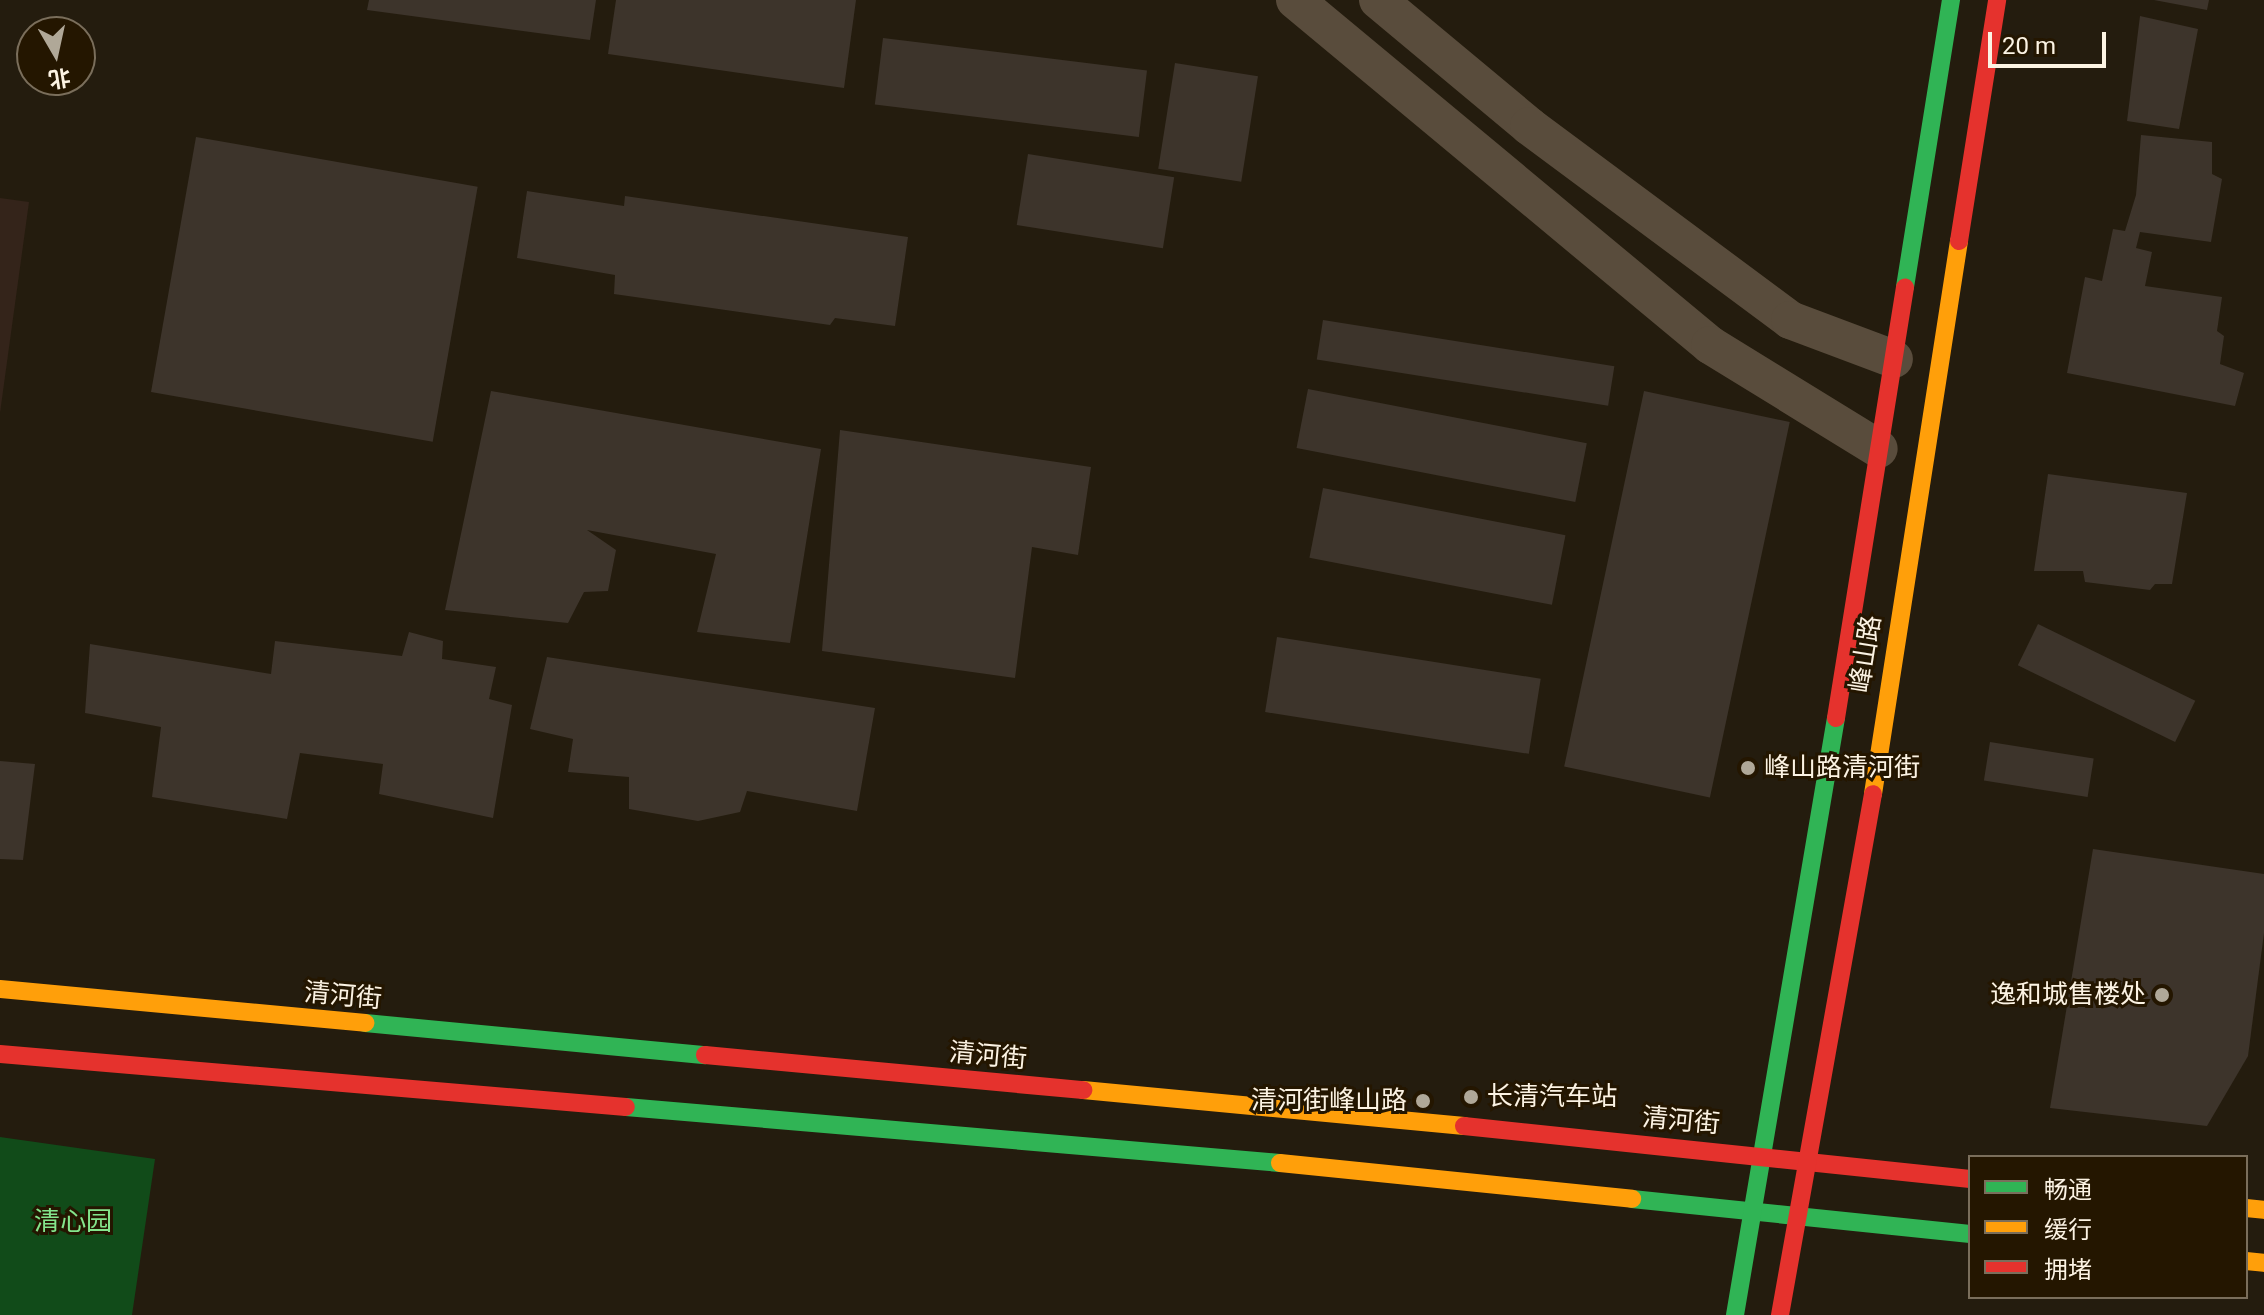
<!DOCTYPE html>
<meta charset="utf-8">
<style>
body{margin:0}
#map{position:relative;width:2264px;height:1315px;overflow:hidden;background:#241c0e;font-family:Roboto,"Noto Sans SC",sans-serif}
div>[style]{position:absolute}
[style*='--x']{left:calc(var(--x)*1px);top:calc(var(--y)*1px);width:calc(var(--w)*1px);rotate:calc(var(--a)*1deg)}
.education>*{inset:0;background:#34241a}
.green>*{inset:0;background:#114b19}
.building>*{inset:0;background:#3d342b;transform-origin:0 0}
.street>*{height:38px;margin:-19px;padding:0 19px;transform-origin:19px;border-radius:19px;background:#594c3c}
.fast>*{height:18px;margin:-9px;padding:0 9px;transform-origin:9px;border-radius:9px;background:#30b455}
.slow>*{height:18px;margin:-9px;padding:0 9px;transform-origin:9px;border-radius:9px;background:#ff9f0a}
.jam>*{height:18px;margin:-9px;padding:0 9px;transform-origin:9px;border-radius:9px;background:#e5322d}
.dots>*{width:22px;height:22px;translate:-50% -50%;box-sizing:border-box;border:4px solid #241600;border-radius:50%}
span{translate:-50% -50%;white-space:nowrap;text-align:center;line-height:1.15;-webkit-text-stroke:6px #241600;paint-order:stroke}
.street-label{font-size:26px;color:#fcf3e3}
.poi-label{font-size:26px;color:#fcf3e3}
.left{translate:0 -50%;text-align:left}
.right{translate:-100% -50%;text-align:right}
.park-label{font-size:26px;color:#84e58c}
.legend{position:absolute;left:1968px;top:1155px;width:280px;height:144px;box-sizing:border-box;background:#241600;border:2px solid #7a6e5b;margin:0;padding:10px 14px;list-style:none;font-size:24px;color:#fcf3e3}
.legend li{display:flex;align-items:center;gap:16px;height:40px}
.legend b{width:40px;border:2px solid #7a6e5b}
.north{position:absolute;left:16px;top:16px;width:80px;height:80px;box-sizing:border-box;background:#241600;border:2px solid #7a6e5b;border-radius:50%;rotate:171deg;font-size:22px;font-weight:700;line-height:32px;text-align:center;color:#fcf3e3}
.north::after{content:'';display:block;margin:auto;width:28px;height:36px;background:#b0a898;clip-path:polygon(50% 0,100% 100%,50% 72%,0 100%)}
.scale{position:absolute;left:1988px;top:32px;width:118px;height:36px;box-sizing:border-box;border:4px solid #fcf3e3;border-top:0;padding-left:10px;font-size:24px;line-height:28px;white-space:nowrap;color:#fcf3e3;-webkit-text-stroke:6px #241600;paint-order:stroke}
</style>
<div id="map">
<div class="education">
<div style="clip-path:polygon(0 198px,29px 202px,0 413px)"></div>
</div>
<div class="green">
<div style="clip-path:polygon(0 1137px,155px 1159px,132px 1315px,0 1315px)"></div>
</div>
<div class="building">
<div style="clip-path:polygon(369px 0,596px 0,590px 40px,367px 10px)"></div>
<div style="clip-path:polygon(616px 0,856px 0,844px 88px,608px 54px)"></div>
<div style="clip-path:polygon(2154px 0,2209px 0,2207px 10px)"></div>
<div style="clip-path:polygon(2140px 16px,2198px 29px,2179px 129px,2127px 121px)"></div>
<div style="left:883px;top:38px;width:266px;height:67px;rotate:7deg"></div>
<div style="left:1175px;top:63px;width:84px;height:107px;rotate:9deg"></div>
<div style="clip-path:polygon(2141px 135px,2212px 142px,2212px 174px,2222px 179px,2211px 242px,2140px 232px,2136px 248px,2152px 252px,2145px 286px,2222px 297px,2217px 331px,2224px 336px,2220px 364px,2244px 373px,2235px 406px,2067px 373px,2085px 277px,2102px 281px,2113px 229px,2125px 231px,2136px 195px)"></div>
<div style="left:196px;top:137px;width:286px;height:259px;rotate:10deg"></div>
<div style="left:1028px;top:154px;width:148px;height:72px;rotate:9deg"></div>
<div style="clip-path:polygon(527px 191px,624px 206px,625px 196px,908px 237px,895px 326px,835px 318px,830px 325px,614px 294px,615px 275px,517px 258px)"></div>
<div style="left:1323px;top:320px;width:295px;height:40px;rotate:9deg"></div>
<div style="left:1308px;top:389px;width:284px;height:60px;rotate:11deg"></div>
<div style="clip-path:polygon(491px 391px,821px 449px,790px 643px,697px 632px,716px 554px,587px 530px,616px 550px,608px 591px,584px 592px,568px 623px,445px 610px)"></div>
<div style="left:1644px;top:391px;width:149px;height:384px;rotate:12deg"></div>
<div style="clip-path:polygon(840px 430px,1091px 467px,1078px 555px,1032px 547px,1015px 678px,822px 651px)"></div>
<div style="clip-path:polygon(2048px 474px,2187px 493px,2172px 584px,2155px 584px,2150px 590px,2085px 582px,2083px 571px,2034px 571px)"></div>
<div style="left:1323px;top:488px;width:247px;height:71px;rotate:11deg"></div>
<div style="left:2038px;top:624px;width:175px;height:46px;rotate:26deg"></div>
<div style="clip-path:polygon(409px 632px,443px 641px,442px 659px,496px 667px,489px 699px,512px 705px,493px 818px,379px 794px,383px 764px,300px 753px,287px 819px,152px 797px,161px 727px,85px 713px,90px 644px,271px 674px,275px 641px,402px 656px)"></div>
<div style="left:1277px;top:637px;width:267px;height:76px;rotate:9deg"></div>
<div style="clip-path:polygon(547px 657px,875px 708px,857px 811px,747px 791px,740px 812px,698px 821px,629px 809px,629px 777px,568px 772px,573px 739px,530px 729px)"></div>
<div style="left:1990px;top:742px;width:105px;height:39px;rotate:9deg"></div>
<div style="clip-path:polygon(0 761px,35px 764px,23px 860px,0 859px)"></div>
<div style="clip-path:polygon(2093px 849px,2264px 874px,2264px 933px,2248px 1056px,2207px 1126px,2050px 1108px)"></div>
</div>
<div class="street">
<div style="--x:1295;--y:0;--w:540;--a:39.74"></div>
<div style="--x:1710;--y:345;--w:198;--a:31.6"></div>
<div style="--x:1378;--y:0;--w:197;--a:39.8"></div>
<div style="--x:1529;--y:126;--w:325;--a:36.6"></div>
<div style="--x:1790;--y:320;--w:111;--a:20.6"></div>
</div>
<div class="fast">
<div style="--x:1905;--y:287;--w:291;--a:-80.9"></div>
<div style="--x:365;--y:1023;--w:342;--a:5.4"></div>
<div style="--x:626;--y:1107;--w:656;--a:4.89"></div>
<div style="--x:1632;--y:1199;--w:340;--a:5.9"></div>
<div style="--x:1735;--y:1315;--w:605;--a:-80.4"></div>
</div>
<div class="slow">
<div style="--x:1873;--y:794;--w:560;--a:-81.16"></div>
<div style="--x:0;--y:989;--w:367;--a:5.3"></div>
<div style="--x:1083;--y:1090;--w:383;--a:5.4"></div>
<div style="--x:1280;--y:1163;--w:354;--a:5.8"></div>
<div style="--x:2246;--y:1208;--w:18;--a:6"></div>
<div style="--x:2246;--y:1261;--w:18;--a:6"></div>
</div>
<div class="jam">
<div style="--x:1959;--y:241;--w:244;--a:-81"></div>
<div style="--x:1836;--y:718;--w:436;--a:-80.9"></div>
<div style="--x:0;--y:1054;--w:628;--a:4.84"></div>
<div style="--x:705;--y:1055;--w:380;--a:5.3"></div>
<div style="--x:1464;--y:1126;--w:509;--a:5.98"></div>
<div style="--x:1780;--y:1315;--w:529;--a:-79.88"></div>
</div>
<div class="dots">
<div style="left:1748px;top:768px;background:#b0a898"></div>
<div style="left:2162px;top:995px;background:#b0a898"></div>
<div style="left:1471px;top:1097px;background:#b0a898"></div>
<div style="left:1423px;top:1101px;background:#b0a898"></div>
</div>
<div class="street-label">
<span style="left:1866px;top:654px;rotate:-81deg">峰山路</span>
<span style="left:343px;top:996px;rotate:5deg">清河街</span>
<span style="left:988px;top:1056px;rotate:5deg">清河街</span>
<span style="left:1681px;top:1121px;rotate:5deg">清河街</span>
</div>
<div class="poi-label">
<span class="left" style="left:1764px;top:768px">峰山路清河街</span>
<span class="right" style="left:2146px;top:995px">逸和城售楼处</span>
<span class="left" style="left:1487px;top:1097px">长清汽车站</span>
<span class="right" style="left:1407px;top:1101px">清河街峰山路</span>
</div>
<div class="park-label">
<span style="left:73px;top:1222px">清心园</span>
</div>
<ul class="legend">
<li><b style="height:10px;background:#30b455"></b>畅通</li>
<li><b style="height:10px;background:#ff9f0a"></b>缓行</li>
<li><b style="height:10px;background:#e5322d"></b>拥堵</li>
</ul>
<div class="north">北</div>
<div class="scale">20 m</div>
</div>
